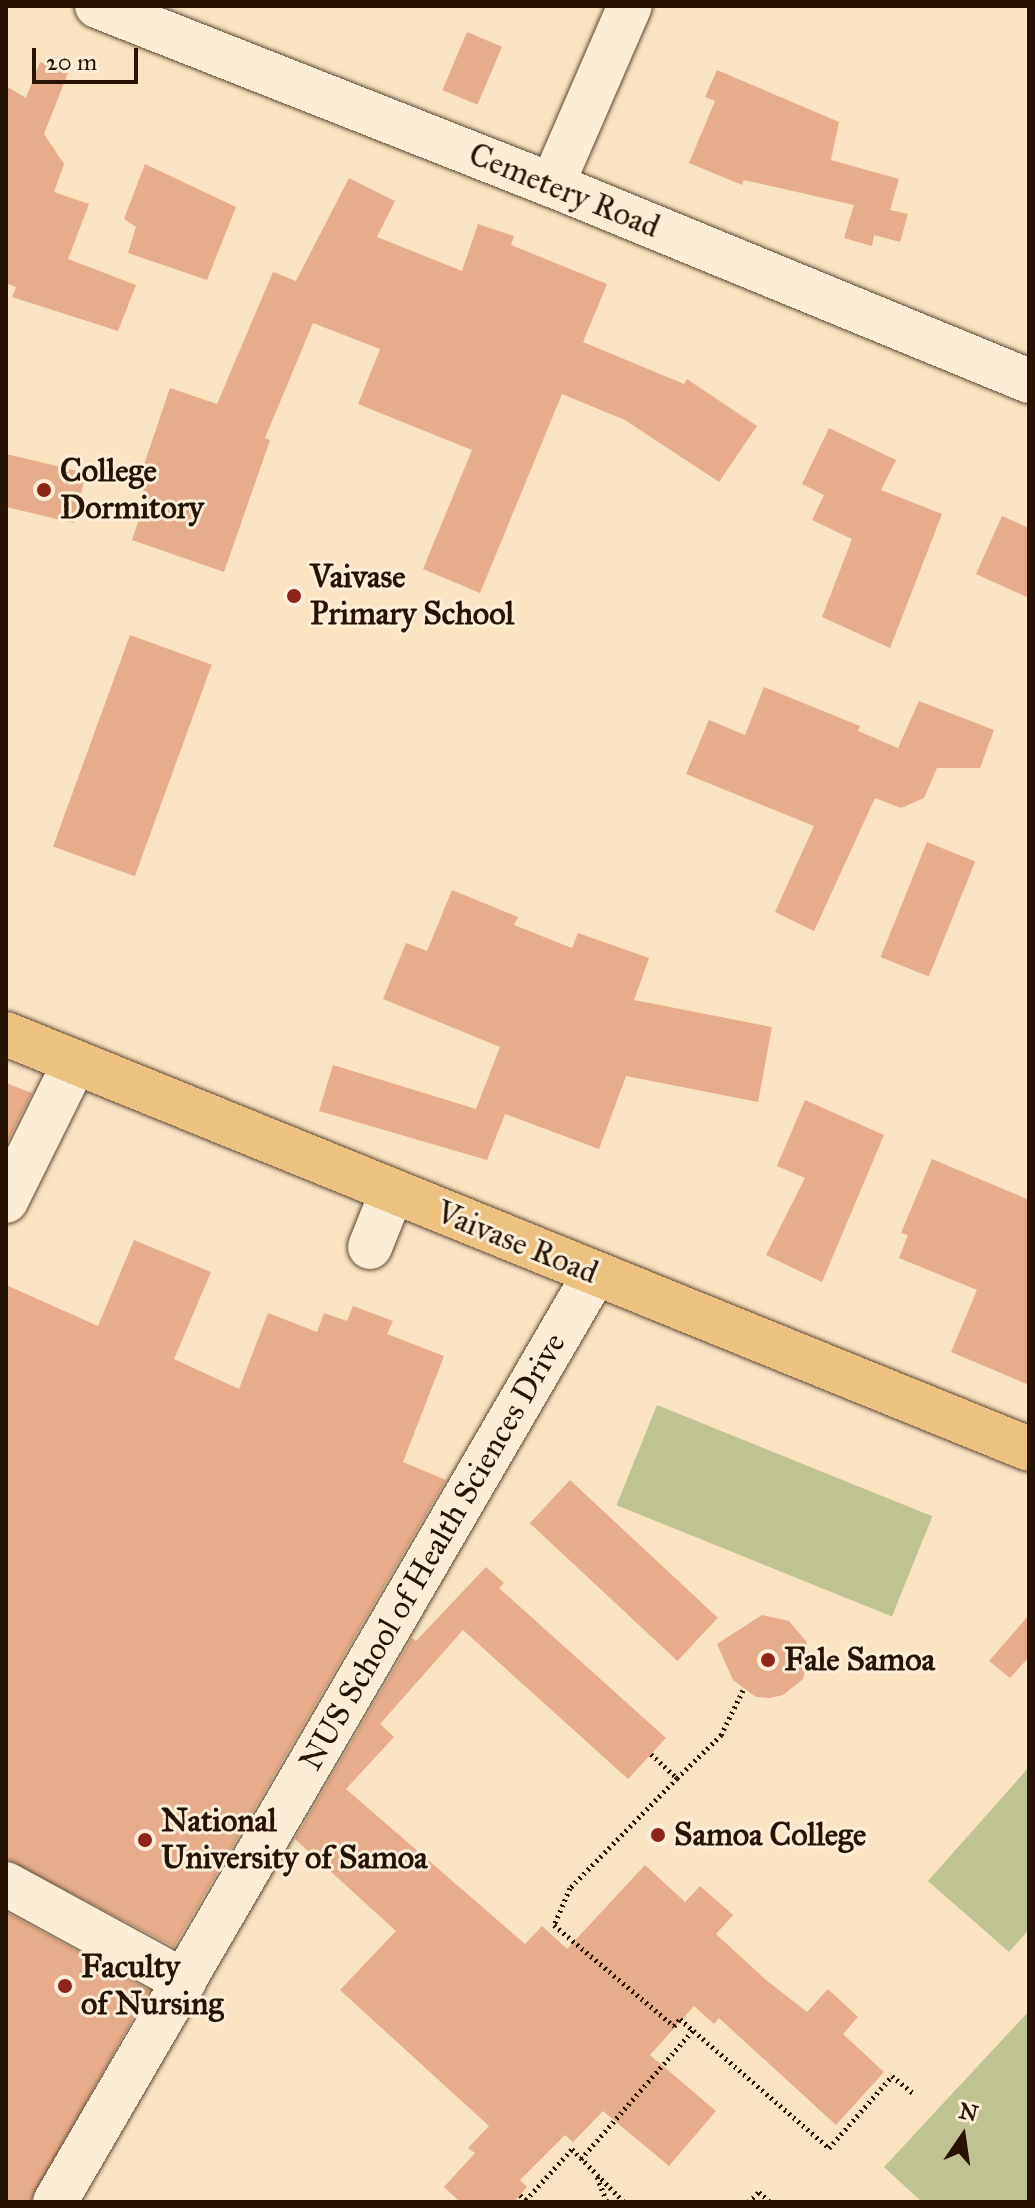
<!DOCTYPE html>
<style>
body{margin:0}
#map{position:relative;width:1035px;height:2208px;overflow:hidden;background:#fae3c1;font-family:"IM FELL Great Primer",serif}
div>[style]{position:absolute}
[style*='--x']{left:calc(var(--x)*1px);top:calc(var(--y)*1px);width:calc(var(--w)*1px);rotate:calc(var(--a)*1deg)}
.green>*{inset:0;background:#bfc392;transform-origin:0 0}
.building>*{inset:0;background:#e7ac89;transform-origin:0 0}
.path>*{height:5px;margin-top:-2.5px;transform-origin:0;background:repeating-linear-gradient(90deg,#281302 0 2px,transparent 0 6px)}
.roads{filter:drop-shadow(0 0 2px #5c4732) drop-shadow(0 0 2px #5c4732)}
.minor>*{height:44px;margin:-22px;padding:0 22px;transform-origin:22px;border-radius:22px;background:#fcedd7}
.major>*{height:44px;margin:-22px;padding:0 22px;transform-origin:22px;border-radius:22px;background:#edc280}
.dots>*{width:22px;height:22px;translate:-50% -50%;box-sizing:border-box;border:4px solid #fcedd7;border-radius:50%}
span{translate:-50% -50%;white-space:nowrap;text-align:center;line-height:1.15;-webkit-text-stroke:6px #fcedd7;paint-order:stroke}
.street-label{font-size:32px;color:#281302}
.poi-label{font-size:32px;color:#281302;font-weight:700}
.left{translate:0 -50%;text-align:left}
.frame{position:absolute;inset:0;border:8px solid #281302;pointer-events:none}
.north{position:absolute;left:923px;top:2096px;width:80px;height:80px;-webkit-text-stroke:6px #fcedd7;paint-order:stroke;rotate:13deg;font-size:22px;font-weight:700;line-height:32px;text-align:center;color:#281302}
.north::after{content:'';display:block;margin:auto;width:28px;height:36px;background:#281302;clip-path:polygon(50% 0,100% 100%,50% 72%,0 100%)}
.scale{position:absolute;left:32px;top:48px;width:106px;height:36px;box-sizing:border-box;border:4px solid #281302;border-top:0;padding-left:10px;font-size:24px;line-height:28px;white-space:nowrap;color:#281302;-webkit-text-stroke:6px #fcedd7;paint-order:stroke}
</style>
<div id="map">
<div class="green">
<div style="left:657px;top:1405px;width:297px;height:108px;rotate:22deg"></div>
<div style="clip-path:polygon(1029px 1767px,1029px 1929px,1009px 1952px,928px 1881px)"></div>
<div style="clip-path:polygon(1029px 2011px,1029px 2202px,922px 2202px,884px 2167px)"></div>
</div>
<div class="building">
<div style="left:467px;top:32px;width:38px;height:63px;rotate:23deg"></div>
<div style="clip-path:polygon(40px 62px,68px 73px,44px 134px,64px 164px,54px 192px,89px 204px,68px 259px,136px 285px,118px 331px,12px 297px,16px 287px,6px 283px,6px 86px,26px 98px)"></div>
<div style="clip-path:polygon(717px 70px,839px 122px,831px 160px,899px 179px,890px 210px,908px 214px,900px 242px,874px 235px,872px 246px,844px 238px,854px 205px,744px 180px,742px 185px,689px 163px,715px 101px,705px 97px)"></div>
<div style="clip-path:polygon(145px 164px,236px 207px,207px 280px,128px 253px,136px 227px,124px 219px)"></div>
<div style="clip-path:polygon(349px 178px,395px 201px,377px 237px,462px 271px,478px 224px,514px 236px,511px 245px,607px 284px,583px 342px,684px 384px,687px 379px,757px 426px,719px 482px,625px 420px,562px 394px,480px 593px,423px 569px,472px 450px,358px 404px,380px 349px,313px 323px,265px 438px,270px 440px,224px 572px,132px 540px,148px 492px,136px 488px,170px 388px,217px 404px,273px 272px,296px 281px)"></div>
<div style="clip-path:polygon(829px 428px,896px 460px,881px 490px,942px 514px,890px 648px,822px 617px,852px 539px,812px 520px,824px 495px,802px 484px)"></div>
<div style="clip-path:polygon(6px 454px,86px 473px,74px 523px,6px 507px)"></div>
<div style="clip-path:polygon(1002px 516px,1029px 528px,1029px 598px,976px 574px)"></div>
<div style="left:130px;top:635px;width:87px;height:225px;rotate:20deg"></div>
<div style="clip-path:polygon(764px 687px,860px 726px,858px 731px,898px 748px,919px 701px,994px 730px,980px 768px,937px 768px,924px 798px,901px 808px,875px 798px,814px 931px,775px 912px,814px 826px,686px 774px,709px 720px,745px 735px)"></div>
<div style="left:927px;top:842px;width:52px;height:124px;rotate:22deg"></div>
<div style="clip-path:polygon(452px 890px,518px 917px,514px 925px,572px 948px,578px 933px,649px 958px,634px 1000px,772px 1027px,758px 1102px,626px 1076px,599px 1149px,505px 1114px,487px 1160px,319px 1111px,333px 1065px,476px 1109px,500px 1047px,383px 999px,406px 943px,427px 951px)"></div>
<div style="clip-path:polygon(6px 1083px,32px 1093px,6px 1145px)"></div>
<div style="clip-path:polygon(805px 1100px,884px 1135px,822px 1282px,766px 1255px,805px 1178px,777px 1166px)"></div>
<div style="clip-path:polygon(932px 1159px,1029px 1200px,1029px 1385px,951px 1352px,977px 1290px,899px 1258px,908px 1235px,901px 1233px)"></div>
<div style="clip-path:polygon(134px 1240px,211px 1272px,174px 1359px,239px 1389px,268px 1313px,317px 1332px,324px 1313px,347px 1321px,353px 1306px,393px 1321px,387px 1334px,444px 1356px,403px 1462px,446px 1480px,174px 1947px,6px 1859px,6px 1285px,98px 1326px)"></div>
<div style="left:570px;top:1480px;width:202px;height:59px;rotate:43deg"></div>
<div style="clip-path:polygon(486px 1567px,504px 1583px,499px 1588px,666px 1738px,628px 1779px,463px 1630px,380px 1724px,394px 1737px,346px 1789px,525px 1944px,542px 1926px,567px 1949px,645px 1865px,685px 1902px,700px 1886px,733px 1915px,716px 1934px,766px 1980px,807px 2012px,828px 1989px,858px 2017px,843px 2034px,884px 2072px,836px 2125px,719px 2018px,714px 2024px,694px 2006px,650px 2055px,716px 2111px,669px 2166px,603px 2111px,573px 2142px,565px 2135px,520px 2180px,527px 2187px,514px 2202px,460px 2202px,444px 2187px,475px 2153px,468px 2148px,489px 2126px,340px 1990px,396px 1931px,295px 1839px,412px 1638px,416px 1641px)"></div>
<div style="clip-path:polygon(762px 1615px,789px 1621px,806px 1641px,809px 1654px,803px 1679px,783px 1695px,770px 1698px,756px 1697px,733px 1680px,717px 1644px)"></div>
<div style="clip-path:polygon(1029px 1615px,1029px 1657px,1010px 1678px,989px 1661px)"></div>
<div style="clip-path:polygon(6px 1912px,149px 1990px,30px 2202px,6px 2202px)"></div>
</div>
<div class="path">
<div style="--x:651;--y:1754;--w:35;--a:43"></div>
<div style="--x:677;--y:1778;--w:153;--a:134.2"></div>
<div style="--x:570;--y:1888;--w:40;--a:113.4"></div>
<div style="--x:554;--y:1925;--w:157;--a:40.1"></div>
<div style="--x:674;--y:2026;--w:9;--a:-49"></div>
<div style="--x:680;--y:2019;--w:197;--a:40.9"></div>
<div style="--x:829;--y:2148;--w:96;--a:-48.8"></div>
<div style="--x:892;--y:2076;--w:27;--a:39"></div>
<div style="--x:677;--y:1778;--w:62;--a:-44.3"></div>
<div style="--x:721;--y:1735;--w:50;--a:-63.9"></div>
<div style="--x:581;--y:2159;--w:171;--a:-49"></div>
<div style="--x:597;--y:2177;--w:27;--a:68"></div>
<div style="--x:520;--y:2195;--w:8;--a:40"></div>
<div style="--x:526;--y:2200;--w:69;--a:-48"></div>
<div style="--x:572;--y:2149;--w:74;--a:45.5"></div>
<div style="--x:748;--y:2202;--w:15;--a:-42"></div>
<div style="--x:759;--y:2192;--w:15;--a:42"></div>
</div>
<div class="roads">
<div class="minor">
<div style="--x:97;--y:6;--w:489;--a:21.5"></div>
<div style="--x:552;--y:185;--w:516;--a:22.34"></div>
<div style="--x:552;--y:185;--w:195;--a:-66.5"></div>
<div style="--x:6;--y:1201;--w:155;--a:-63.6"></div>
<div style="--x:370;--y:1247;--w:59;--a:-68.2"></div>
<div style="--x:6;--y:1884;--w:203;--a:28.6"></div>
<div style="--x:55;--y:2202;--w:1072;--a:-59.82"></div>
</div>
<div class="major">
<div style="--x:6;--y:1034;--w:1104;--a:22.08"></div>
</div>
</div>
<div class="dots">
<div style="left:44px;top:490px;background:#8f2418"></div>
<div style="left:294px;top:596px;background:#8f2418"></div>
<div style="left:768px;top:1660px;background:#8f2418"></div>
<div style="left:658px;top:1835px;background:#8f2418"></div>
<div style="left:145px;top:1840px;background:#8f2418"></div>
<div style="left:65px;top:1986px;background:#8f2418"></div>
</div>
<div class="street-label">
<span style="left:564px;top:191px;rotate:22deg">Cemetery Road</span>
<span style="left:517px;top:1243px;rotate:22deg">Vaivase Road</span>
<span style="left:433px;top:1552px;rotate:-60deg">NUS School of Health Sciences Drive</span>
</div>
<div class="poi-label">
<span class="left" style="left:60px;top:490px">College<br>Dormitory</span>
<span class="left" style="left:310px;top:596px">Vaivase<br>Primary School</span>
<span class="left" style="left:784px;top:1660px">Fale Samoa</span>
<span class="left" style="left:161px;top:1840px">National<br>University of Samoa</span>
<span class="left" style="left:674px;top:1835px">Samoa College</span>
<span class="left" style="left:81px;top:1986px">Faculty<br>of Nursing</span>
</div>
<div class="frame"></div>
<div class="north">N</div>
<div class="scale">20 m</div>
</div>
